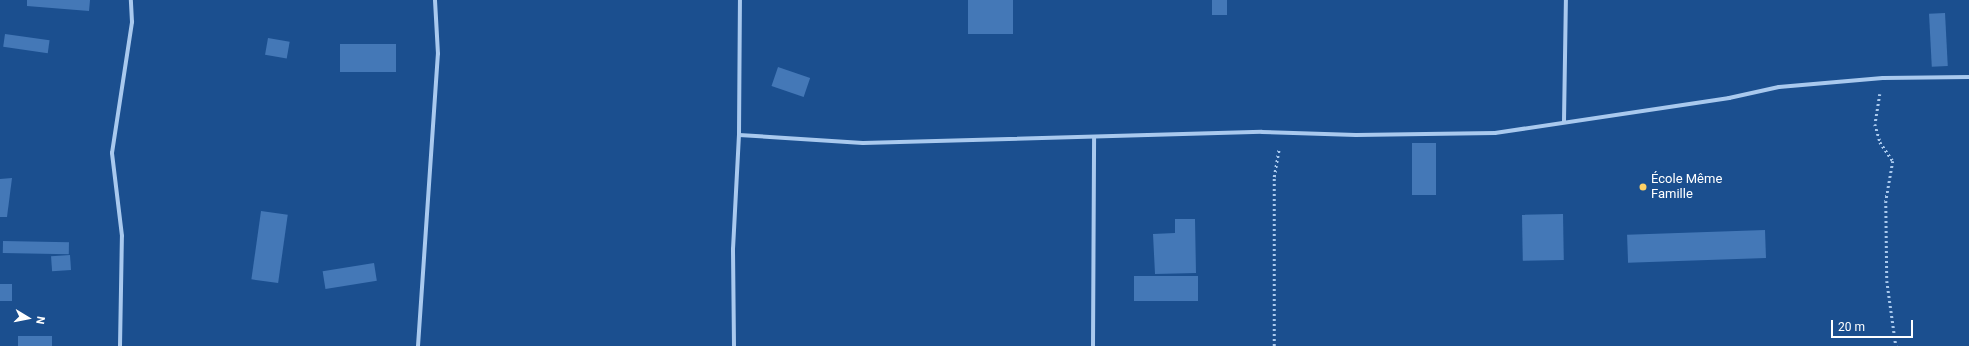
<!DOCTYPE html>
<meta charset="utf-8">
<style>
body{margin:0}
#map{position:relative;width:1969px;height:346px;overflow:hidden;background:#1b4f8f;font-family:Roboto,sans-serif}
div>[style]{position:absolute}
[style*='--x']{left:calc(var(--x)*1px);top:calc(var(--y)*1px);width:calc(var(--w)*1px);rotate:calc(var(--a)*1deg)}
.building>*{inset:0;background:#4478b7;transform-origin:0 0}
.path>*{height:2.5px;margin-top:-1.25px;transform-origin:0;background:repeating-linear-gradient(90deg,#a9c9ee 0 2px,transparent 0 5px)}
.minor>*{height:4px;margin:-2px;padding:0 2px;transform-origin:2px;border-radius:2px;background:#a9c9ee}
.dots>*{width:11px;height:11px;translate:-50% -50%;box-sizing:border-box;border:2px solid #1b4f8f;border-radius:50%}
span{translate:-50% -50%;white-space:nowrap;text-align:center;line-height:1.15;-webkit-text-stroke:3px #1b4f8f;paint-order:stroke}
.poi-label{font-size:13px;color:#fff}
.left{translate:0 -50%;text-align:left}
.north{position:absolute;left:8px;top:298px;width:40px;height:40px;-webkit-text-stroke:3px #1b4f8f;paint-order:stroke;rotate:100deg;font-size:11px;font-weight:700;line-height:16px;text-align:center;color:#fff}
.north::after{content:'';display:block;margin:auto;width:14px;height:18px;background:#fff;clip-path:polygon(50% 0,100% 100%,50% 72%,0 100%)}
.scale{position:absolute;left:1831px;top:320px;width:82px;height:18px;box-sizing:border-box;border:2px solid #fff;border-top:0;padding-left:5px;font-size:12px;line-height:14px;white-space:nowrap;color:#fff;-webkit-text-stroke:3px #1b4f8f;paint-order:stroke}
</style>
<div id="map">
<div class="building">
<div style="clip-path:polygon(27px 0,90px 0,89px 11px,27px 6px)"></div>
<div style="left:968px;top:0;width:45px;height:34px"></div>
<div style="left:1212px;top:0;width:15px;height:15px"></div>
<div style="left:1945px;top:13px;width:53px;height:16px;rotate:87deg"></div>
<div style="left:5px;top:34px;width:45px;height:13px;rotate:8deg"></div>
<div style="left:268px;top:38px;width:22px;height:17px;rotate:10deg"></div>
<div style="left:396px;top:44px;width:28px;height:56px;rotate:90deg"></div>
<div style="left:778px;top:67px;width:34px;height:20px;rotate:19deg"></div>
<div style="left:1412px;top:143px;width:24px;height:52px"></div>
<div style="clip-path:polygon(12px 178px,7px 217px,0 217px,0 179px)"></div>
<div style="left:261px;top:211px;width:27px;height:69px;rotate:8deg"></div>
<div style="left:1563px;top:214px;width:46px;height:41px;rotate:89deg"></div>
<div style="clip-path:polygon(1175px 219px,1195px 219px,1196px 273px,1155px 274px,1153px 234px,1175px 233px)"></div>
<div style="left:1765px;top:230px;width:28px;height:138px;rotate:88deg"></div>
<div style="left:3px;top:241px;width:66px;height:12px;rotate:1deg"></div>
<div style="left:70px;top:255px;width:15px;height:19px;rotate:86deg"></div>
<div style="left:374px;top:263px;width:18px;height:52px;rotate:81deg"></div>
<div style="left:1198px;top:276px;width:25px;height:64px;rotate:90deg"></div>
<div style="left:0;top:284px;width:12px;height:17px"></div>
<div style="left:18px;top:336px;width:34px;height:10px"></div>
</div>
<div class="path">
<div style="--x:1880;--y:94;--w:30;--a:99"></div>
<div style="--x:1875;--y:124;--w:19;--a:74"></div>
<div style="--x:1880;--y:142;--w:23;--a:56"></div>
<div style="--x:1893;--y:161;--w:41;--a:99.9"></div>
<div style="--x:1886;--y:201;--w:80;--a:89.3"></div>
<div style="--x:1887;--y:281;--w:66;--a:82.1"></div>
<div style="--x:1274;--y:346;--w:169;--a:-90"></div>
<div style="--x:1274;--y:177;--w:29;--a:-80"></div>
</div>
<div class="minor">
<div style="--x:1564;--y:121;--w:121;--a:-89.1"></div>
<div style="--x:739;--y:135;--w:124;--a:3.7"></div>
<div style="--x:863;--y:143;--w:399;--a:-1.6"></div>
<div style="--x:1262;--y:132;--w:94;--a:1.8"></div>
<div style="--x:1356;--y:135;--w:139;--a:-0.8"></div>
<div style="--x:1495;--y:133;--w:237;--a:-8.5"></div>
<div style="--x:1729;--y:98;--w:51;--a:-12.4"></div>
<div style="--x:1779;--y:87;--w:104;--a:-4.9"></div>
<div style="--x:1883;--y:78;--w:86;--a:-0.7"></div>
<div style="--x:120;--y:346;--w:110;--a:-89"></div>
<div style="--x:122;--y:236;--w:84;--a:-96.9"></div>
<div style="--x:112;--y:153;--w:133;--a:-81.3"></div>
<div style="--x:132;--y:22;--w:22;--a:-93"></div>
<div style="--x:418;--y:346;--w:293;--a:-86.1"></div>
<div style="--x:438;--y:54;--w:54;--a:-93.2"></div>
<div style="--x:734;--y:346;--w:97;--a:-90.6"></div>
<div style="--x:733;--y:249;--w:114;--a:-87"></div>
<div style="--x:739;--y:135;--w:135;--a:-89.6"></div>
<div style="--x:1093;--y:346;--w:208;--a:-89.7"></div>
</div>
<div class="dots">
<div style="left:1643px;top:187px;background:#ffd166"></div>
</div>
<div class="poi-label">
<span class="left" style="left:1651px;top:187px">École Même<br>Famille</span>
</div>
<div class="north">N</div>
<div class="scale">20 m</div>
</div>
